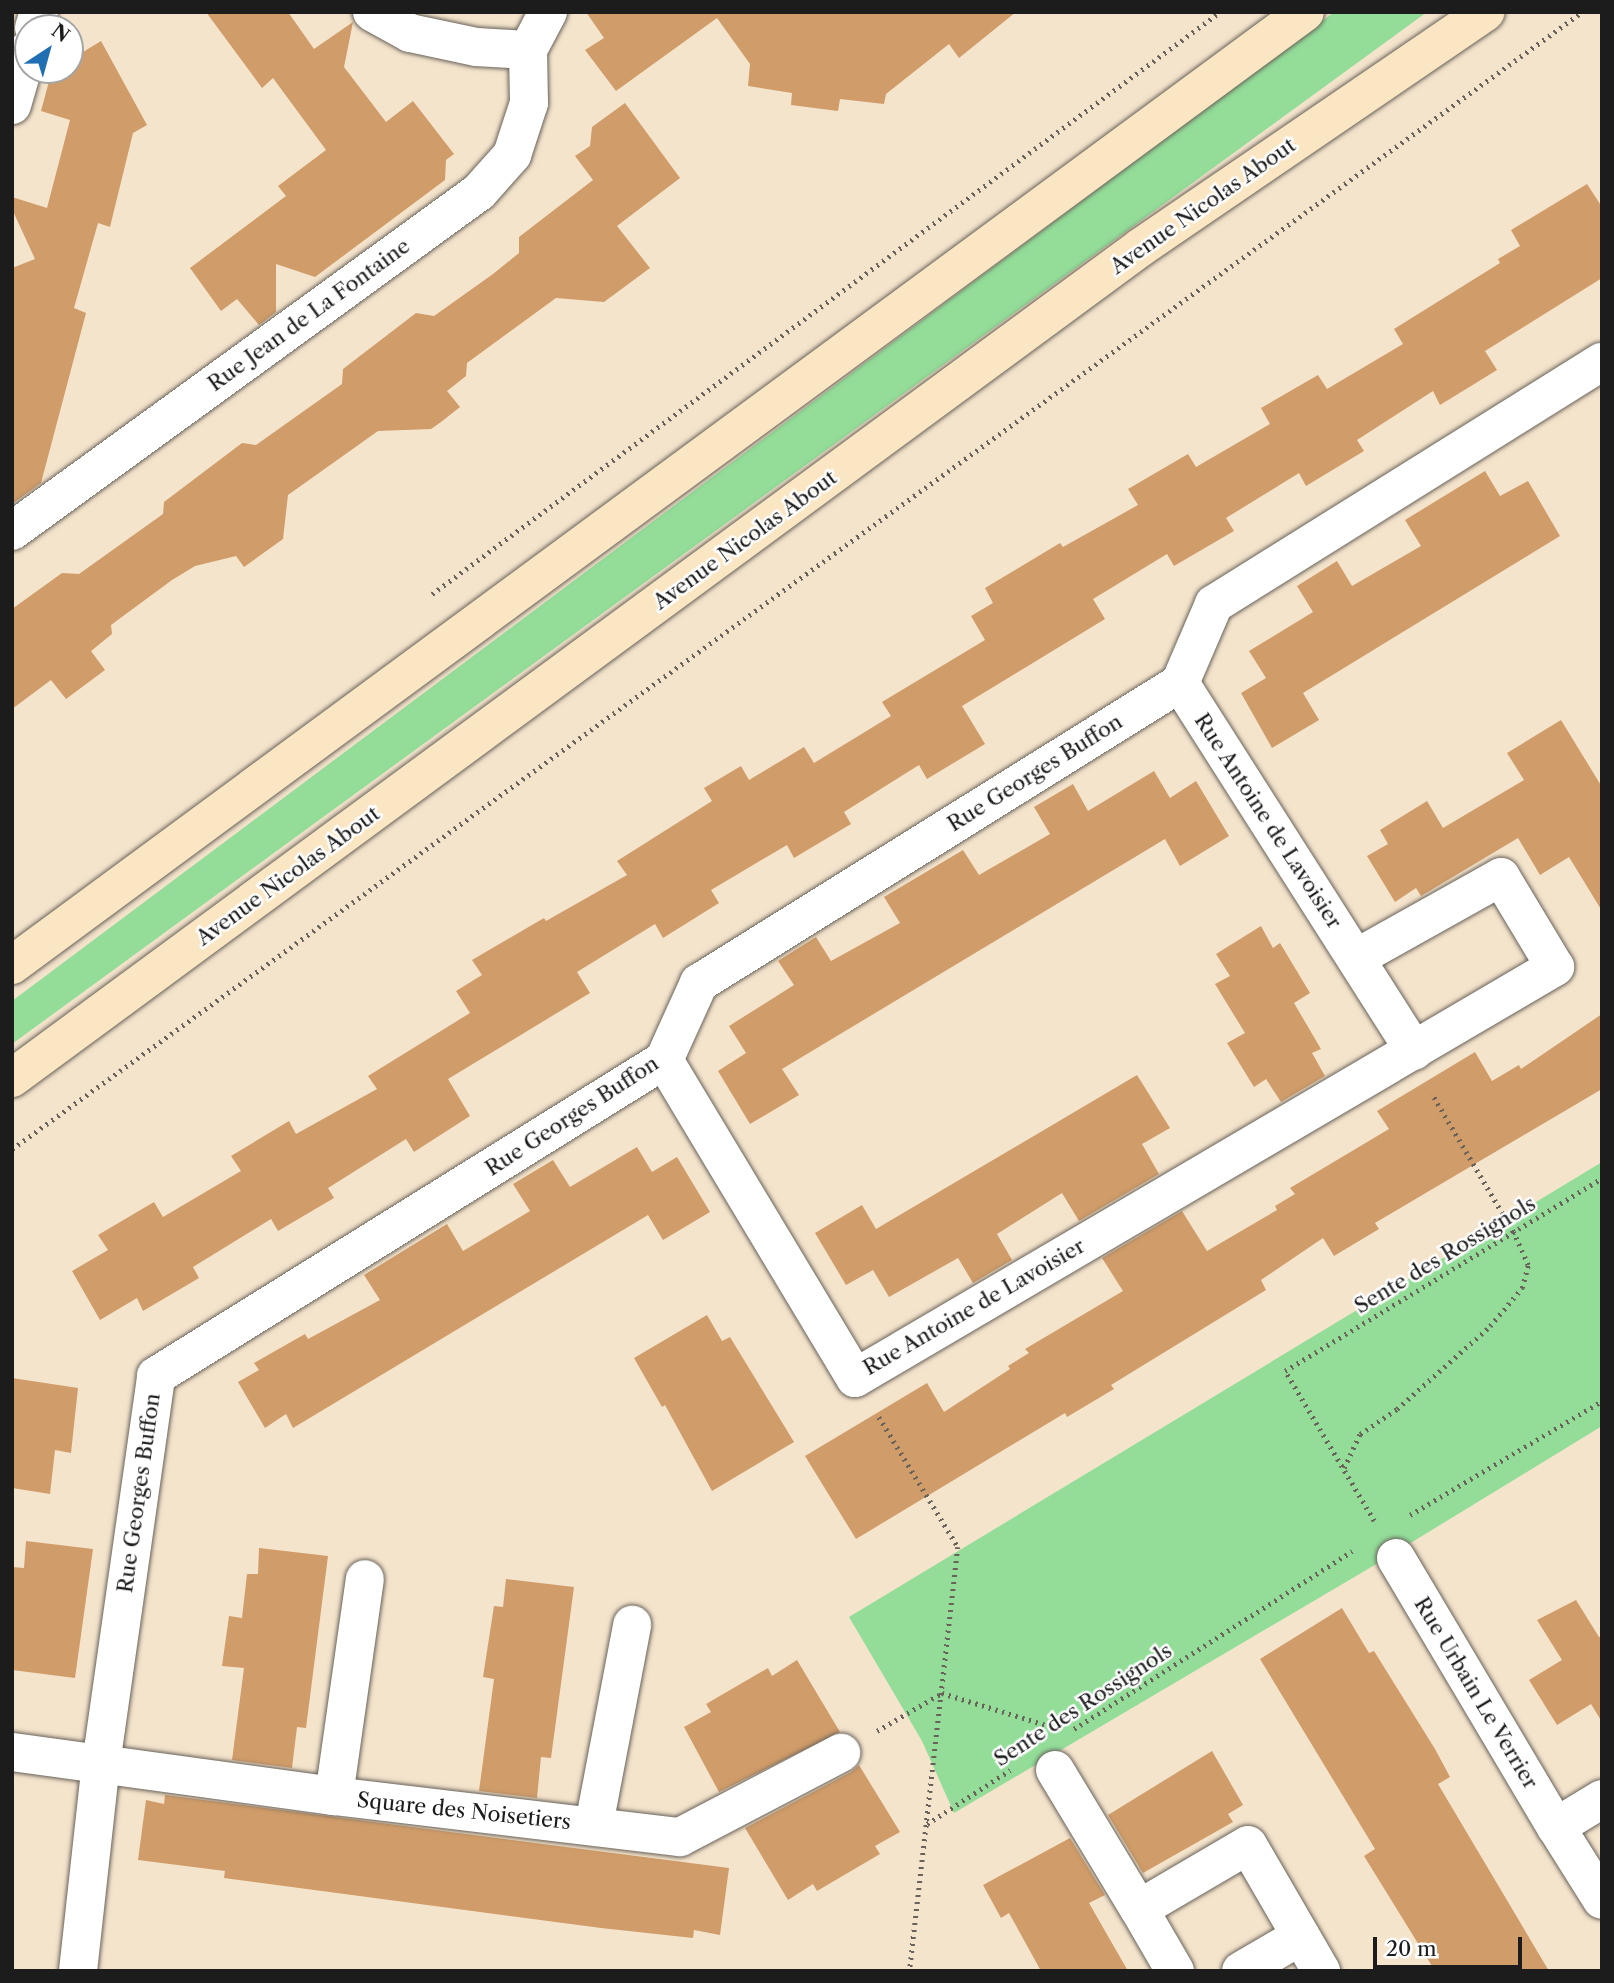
<!DOCTYPE html>
<style>
body{margin:0}
#map{position:relative;width:1614px;height:1983px;overflow:hidden;background:#f5e4cc;font-family:"Libre Caslon Text",serif}
div>[style]{position:absolute}
[style*='--x']{left:calc(var(--x)*1px);top:calc(var(--y)*1px);width:calc(var(--w)*1px);rotate:calc(var(--a)*1deg)}
.green>*{inset:0;background:#93dd99}
.building>*{inset:0;background:#d09c69}
.path>*{height:4.5px;margin-top:-2.25px;transform-origin:0;background:repeating-linear-gradient(90deg,#68625a 0 2px,transparent 0 7px)}
.roads{filter:drop-shadow(0 0 2px #68625a) drop-shadow(0 0 2px #68625a)}
.street>*{height:38px;margin:-19px;padding:0 19px;transform-origin:19px;border-radius:19px;background:#fff}
.secondary>*{height:38px;margin:-19px;padding:0 19px;transform-origin:19px;border-radius:19px;background:#fbe6c3}
span{translate:-50% -50%;white-space:nowrap;text-align:center;line-height:1.15;-webkit-text-stroke:5px #fff;paint-order:stroke}
.street-label{font-size:21px;color:#1c1c1c}
.frame{position:absolute;inset:0;border:14px solid #1c1c1c;pointer-events:none}
.north{position:absolute;left:14px;top:14px;width:70px;height:70px;box-sizing:border-box;background:#fff;border:2px solid #a4a4a4;border-radius:50%;rotate:36deg;font-size:19px;font-weight:700;line-height:28px;text-align:center;color:#1c1c1c}
.north::after{content:'';display:block;margin:auto;width:24px;height:32px;background:#1f6fb2;clip-path:polygon(50% 0,100% 100%,50% 72%,0 100%)}
.scale{position:absolute;left:1373px;top:1937px;width:149px;height:32px;box-sizing:border-box;border:4px solid #1c1c1c;border-top:0;padding-left:9px;font-size:21px;line-height:24px;white-space:nowrap;color:#1c1c1c;-webkit-text-stroke:5px #fff;paint-order:stroke}
</style>
<div id="map">
<div class="green">
<div style="clip-path:polygon(1334px 12px,1427px 12px,12px 1044px,12px 1001px)"></div>
<div style="clip-path:polygon(1602px 1162px,1602px 1426px,1368px 1569px,954px 1813px,922px 1741px,849px 1617px)"></div>
</div>
<div class="building">
<div style="clip-path:polygon(206px 12px,288px 12px,314px 49px,353px 22px,344px 67px,386px 122px,413px 101px,454px 154px,446px 160px,445px 180px,315px 277px,276px 264px,276px 312px,259px 325px,237px 299px,221px 311px,190px 268px,286px 196px,278px 186px,326px 150px,273px 78px,262px 88px)"></div>
<div style="clip-path:polygon(586px 12px,1016px 12px,959px 58px,949px 44px,886px 94px,884px 104px,840px 99px,838px 111px,791px 105px,792px 93px,748px 86px,750px 64px,717px 18px,616px 91px,585px 50px,604px 38px)"></div>
<div style="clip-path:polygon(101px 41px,147px 125px,133px 133px,110px 227px,98px 223px,74px 308px,86px 313px,41px 483px,12px 504px,12px 268px,35px 259px,12px 209px,12px 197px,47px 208px,70px 120px,41px 111px,52px 70px,70px 70px,70px 60px)"></div>
<div style="clip-path:polygon(625px 103px,680px 178px,617px 226px,650px 268px,604px 302px,556px 298px,467px 363px,466px 376px,447px 391px,460px 407px,441px 422px,431px 429px,378px 431px,288px 495px,283px 539px,244px 567px,236px 556px,195px 566px,172px 580px,111px 625px,112px 634px,91px 651px,105px 670px,66px 699px,51px 680px,12px 709px,12px 609px,62px 573px,79px 574px,163px 514px,164px 502px,242px 443px,256px 445px,342px 384px,343px 369px,416px 313px,434px 316px,493px 274px,519px 253px,519px 237px,593px 180px,575px 156px,590px 146px,592px 127px)"></div>
<div style="clip-path:polygon(1587px 184px,1602px 207px,1602px 278px,1485px 351px,1497px 370px,1440px 405px,1433px 391px,1357px 440px,1364px 451px,1306px 486px,1299px 473px,1226px 518px,1234px 531px,1174px 566px,1167px 554px,1093px 599px,1105px 619px,962px 706px,985px 744px,927px 779px,919px 765px,844px 812px,851px 824px,794px 858px,787px 845px,711px 890px,719px 903px,663px 938px,655px 924px,577px 972px,590px 993px,448px 1079px,470px 1116px,414px 1152px,406px 1139px,328px 1188px,334px 1198px,278px 1231px,271px 1219px,193px 1267px,199px 1278px,143px 1311px,137px 1298px,100px 1320px,72px 1271px,108px 1250px,98px 1235px,154px 1202px,163px 1217px,241px 1171px,231px 1156px,289px 1121px,296px 1134px,377px 1089px,368px 1076px,470px 1013px,456px 991px,482px 975px,472px 960px,544px 918px,546px 921px,627px 875px,617px 861px,712px 801px,704px 788px,741px 766px,749px 780px,804px 747px,814px 763px,891px 716px,882px 702px,985px 640px,971px 616px,993px 603px,985px 588px,1060px 543px,1063px 547px,1138px 505px,1128px 489px,1188px 454px,1196px 467px,1270px 424px,1261px 408px,1318px 375px,1327px 389px,1403px 344px,1394px 329px,1500px 263px,1498px 259px,1520px 246px,1511px 230px)"></div>
<div style="clip-path:polygon(1485px 471px,1500px 496px,1528px 481px,1560px 536px,1303px 693px,1319px 720px,1272px 748px,1241px 693px,1266px 678px,1249px 651px,1313px 612px,1297px 586px,1337px 561px,1352px 586px,1421px 546px,1405px 520px)"></div>
<div style="clip-path:polygon(1561px 720px,1602px 787px,1602px 911px,1569px 857px,1540px 875px,1518px 838px,1421px 896px,1416px 888px,1395px 902px,1367px 856px,1388px 844px,1380px 830px,1427px 801px,1443px 828px,1524px 780px,1507px 753px)"></div>
<div style="clip-path:polygon(1154px 771px,1170px 798px,1196px 781px,1229px 836px,1180px 866px,1165px 839px,782px 1069px,799px 1095px,750px 1124px,718px 1071px,746px 1053px,729px 1026px,794px 985px,778px 961px,816px 937px,831px 961px,900px 923px,884px 897px,963px 850px,979px 875px,1050px 834px,1034px 807px,1073px 784px,1088px 811px)"></div>
<div style="clip-path:polygon(1261px 926px,1273px 948px,1280px 943px,1310px 993px,1294px 1003px,1321px 1049px,1312px 1053px,1325px 1076px,1281px 1102px,1266px 1079px,1254px 1087px,1227px 1043px,1245px 1033px,1215px 984px,1230px 976px,1216px 954px)"></div>
<div style="clip-path:polygon(1602px 1014px,1602px 1089px,1375px 1223px,1379px 1229px,1334px 1256px,1323px 1238px,1261px 1280px,1266px 1290px,1111px 1385px,1114px 1389px,1067px 1417px,1065px 1413px,856px 1539px,805px 1456px,927px 1383px,944px 1412px,1010px 1369px,1008px 1366px,1029px 1353px,1025px 1349px,1123px 1291px,1102px 1258px,1182px 1211px,1207px 1251px,1277px 1210px,1275px 1206px,1295px 1194px,1290px 1188px,1389px 1129px,1377px 1111px,1475px 1052px,1492px 1081px,1519px 1065px,1521px 1069px)"></div>
<div style="clip-path:polygon(1137px 1075px,1170px 1128px,1142px 1144px,1159px 1174px,1079px 1221px,1062px 1193px,997px 1234px,1012px 1260px,973px 1283px,958px 1258px,889px 1297px,873px 1270px,846px 1285px,815px 1233px,862px 1205px,876px 1229px)"></div>
<div style="clip-path:polygon(637px 1147px,652px 1172px,677px 1157px,710px 1212px,663px 1240px,648px 1215px,293px 1428px,286px 1414px,265px 1428px,238px 1382px,259px 1370px,254px 1363px,305px 1334px,308px 1339px,380px 1300px,364px 1275px,447px 1224px,463px 1251px,530px 1211px,513px 1184px,553px 1160px,570px 1187px)"></div>
<div style="clip-path:polygon(707px 1315px,722px 1341px,730px 1337px,794px 1442px,712px 1491px,665px 1405px,662px 1407px,634px 1358px)"></div>
<div style="clip-path:polygon(12px 1378px,78px 1388px,71px 1453px,55px 1450px,50px 1494px,12px 1488px)"></div>
<div style="clip-path:polygon(26px 1541px,93px 1549px,75px 1678px,12px 1670px,12px 1567px,24px 1568px)"></div>
<div style="clip-path:polygon(259px 1548px,328px 1556px,306px 1728px,297px 1727px,292px 1768px,232px 1760px,244px 1668px,222px 1666px,229px 1616px,242px 1618px,247px 1574px,258px 1574px)"></div>
<div style="clip-path:polygon(506px 1579px,574px 1587px,551px 1758px,541px 1757px,537px 1798px,479px 1791px,494px 1679px,483px 1677px,494px 1606px,503px 1607px)"></div>
<div style="clip-path:polygon(1576px 1600px,1599px 1637px,1602px 1636px,1602px 1722px,1591px 1704px,1557px 1725px,1529px 1680px,1562px 1660px,1537px 1620px)"></div>
<div style="clip-path:polygon(1342px 1608px,1369px 1653px,1374px 1651px,1435px 1749px,1450px 1777px,1438px 1784px,1549px 1971px,1435px 1971px,1364px 1856px,1375px 1849px,1260px 1659px)"></div>
<div style="clip-path:polygon(797px 1660px,840px 1732px,719px 1792px,684px 1727px,711px 1712px,706px 1704px,768px 1668px,772px 1676px)"></div>
<div style="clip-path:polygon(1212px 1751px,1243px 1805px,1228px 1814px,1233px 1822px,1143px 1873px,1108px 1815px)"></div>
<div style="clip-path:polygon(859px 1765px,900px 1832px,875px 1846px,880px 1854px,817px 1891px,813px 1884px,788px 1900px,745px 1828px,851px 1772px)"></div>
<div style="clip-path:polygon(165px 1795px,729px 1868px,720px 1935px,694px 1930px,693px 1938px,601px 1928px,224px 1878px,225px 1871px,138px 1860px,146px 1800px,164px 1804px)"></div>
<div style="clip-path:polygon(1070px 1838px,1105px 1895px,1089px 1903px,1128px 1971px,1041px 1971px,1009px 1913px,1001px 1918px,983px 1885px)"></div>
</div>
<div class="path">
<div style="--x:432;--y:594;--w:980;--a:-36.45"></div>
<div style="--x:12;--y:1149;--w:1938;--a:-35.91"></div>
<div style="--x:879;--y:1417;--w:152;--a:58.7"></div>
<div style="--x:958;--y:1547;--w:427;--a:96.5"></div>
<div style="--x:1344;--y:1468;--w:38;--a:-65"></div>
<div style="--x:1360;--y:1434;--w:45;--a:-34"></div>
<div style="--x:1397;--y:1409;--w:125;--a:-41.7"></div>
<div style="--x:1490;--y:1326;--w:50;--a:-49.9"></div>
<div style="--x:1522;--y:1288;--w:24;--a:-75"></div>
<div style="--x:1528;--y:1265;--w:36;--a:-114"></div>
<div style="--x:1513;--y:1232;--w:161;--a:-120.5"></div>
<div style="--x:1410;--y:1515;--w:223;--a:-30.7"></div>
<div style="--x:1374;--y:1521;--w:174;--a:-120.7"></div>
<div style="--x:1285;--y:1371;--w:371;--a:-31.3"></div>
<div style="--x:1074;--y:1729;--w:330;--a:-32.6"></div>
<div style="--x:877;--y:1731;--w:75;--a:-30.3"></div>
<div style="--x:942;--y:1693;--w:109;--a:17.1"></div>
<div style="--x:927;--y:1824;--w:99;--a:-33"></div>
</div>
<div class="roads">
<div class="street">
<div style="--x:372;--y:12;--w:43;--a:28.9"></div>
<div style="--x:410;--y:33;--w:67;--a:12"></div>
<div style="--x:476;--y:47;--w:52;--a:3.3"></div>
<div style="--x:528;--y:50;--w:43;--a:-62.2"></div>
<div style="--x:34;--y:28;--w:17;--a:-73"></div>
<div style="--x:12;--y:105;--w:57;--a:-73.8"></div>
<div style="--x:12;--y:531;--w:577;--a:-35.98"></div>
<div style="--x:479;--y:192;--w:50;--a:-48.3"></div>
<div style="--x:512;--y:155;--w:55;--a:-71.9"></div>
<div style="--x:529;--y:103;--w:53;--a:-91.1"></div>
<div style="--x:1180;--y:683;--w:436;--a:57.5"></div>
<div style="--x:664;--y:1060;--w:371;--a:59"></div>
<div style="--x:855;--y:1378;--w:812;--a:-30.42"></div>
<div style="--x:1555;--y:967;--w:105;--a:-121"></div>
<div style="--x:1501;--y:877;--w:166;--a:150.8"></div>
<div style="--x:1396;--y:1558;--w:313;--a:59.3"></div>
<div style="--x:12;--y:1752;--w:325;--a:7.8"></div>
<div style="--x:334;--y:1796;--w:348;--a:6.8"></div>
<div style="--x:680;--y:1837;--w:182;--a:-27.6"></div>
<div style="--x:1055;--y:1770;--w:162;--a:58.9"></div>
<div style="--x:334;--y:1796;--w:219;--a:-81.9"></div>
<div style="--x:1602;--y:1799;--w:54;--a:148.7"></div>
<div style="--x:1556;--y:1827;--w:86;--a:57.8"></div>
<div style="--x:594;--y:1825;--w:204;--a:-79.2"></div>
<div style="--x:78;--y:1971;--w:208;--a:-83.7"></div>
<div style="--x:101;--y:1764;--w:392;--a:-81.9"></div>
<div style="--x:156;--y:1376;--w:598;--a:-31.88"></div>
<div style="--x:664;--y:1060;--w:85;--a:-65.6"></div>
<div style="--x:699;--y:983;--w:567;--a:-31.95"></div>
<div style="--x:1180;--y:683;--w:86;--a:-66.7"></div>
<div style="--x:1214;--y:604;--w:457;--a:-32"></div>
<div style="--x:1175;--y:1971;--w:72;--a:-120.1"></div>
<div style="--x:1139;--y:1909;--w:126;--a:-30.4"></div>
<div style="--x:1248;--y:1845;--w:146;--a:59.9"></div>
<div style="--x:1241;--y:1971;--w:69;--a:-30.3"></div>
</div>
<div class="secondary">
<div style="--x:12;--y:965;--w:1606;--a:-36.39"></div>
<div style="--x:12;--y:1078;--w:1402;--a:-36.35"></div>
<div style="--x:1141;--y:247;--w:417;--a:-34.3"></div>
</div>
</div>
<div class="street-label">
<span style="left:1203px;top:206px;rotate:-35deg">Avenue Nicolas About</span>
<span style="left:309px;top:315px;rotate:-36deg">Rue Jean de La Fontaine</span>
<span style="left:745px;top:540px;rotate:-36deg">Avenue Nicolas About</span>
<span style="left:1035px;top:773px;rotate:-32deg">Rue Georges Buffon</span>
<span style="left:1268px;top:821px;rotate:57deg">Rue Antoine de Lavoisier</span>
<span style="left:288px;top:876px;rotate:-36deg">Avenue Nicolas About</span>
<span style="left:572px;top:1116px;rotate:-33deg">Rue Georges Buffon</span>
<span style="left:1445px;top:1255px;rotate:-31deg">Sente des Rossignols</span>
<span style="left:974px;top:1307px;rotate:-30deg">Rue Antoine de Lavoisier</span>
<span style="left:139px;top:1493px;rotate:-82deg">Rue Georges Buffon</span>
<span style="left:1476px;top:1693px;rotate:59deg">Rue Urbain Le Verrier</span>
<span style="left:1083px;top:1705px;rotate:-33deg">Sente des Rossignols</span>
<span style="left:464px;top:1811px;rotate:6deg">Square des Noisetiers</span>
</div>
<div class="frame"></div>
<div class="north">N</div>
<div class="scale">20 m</div>
</div>
